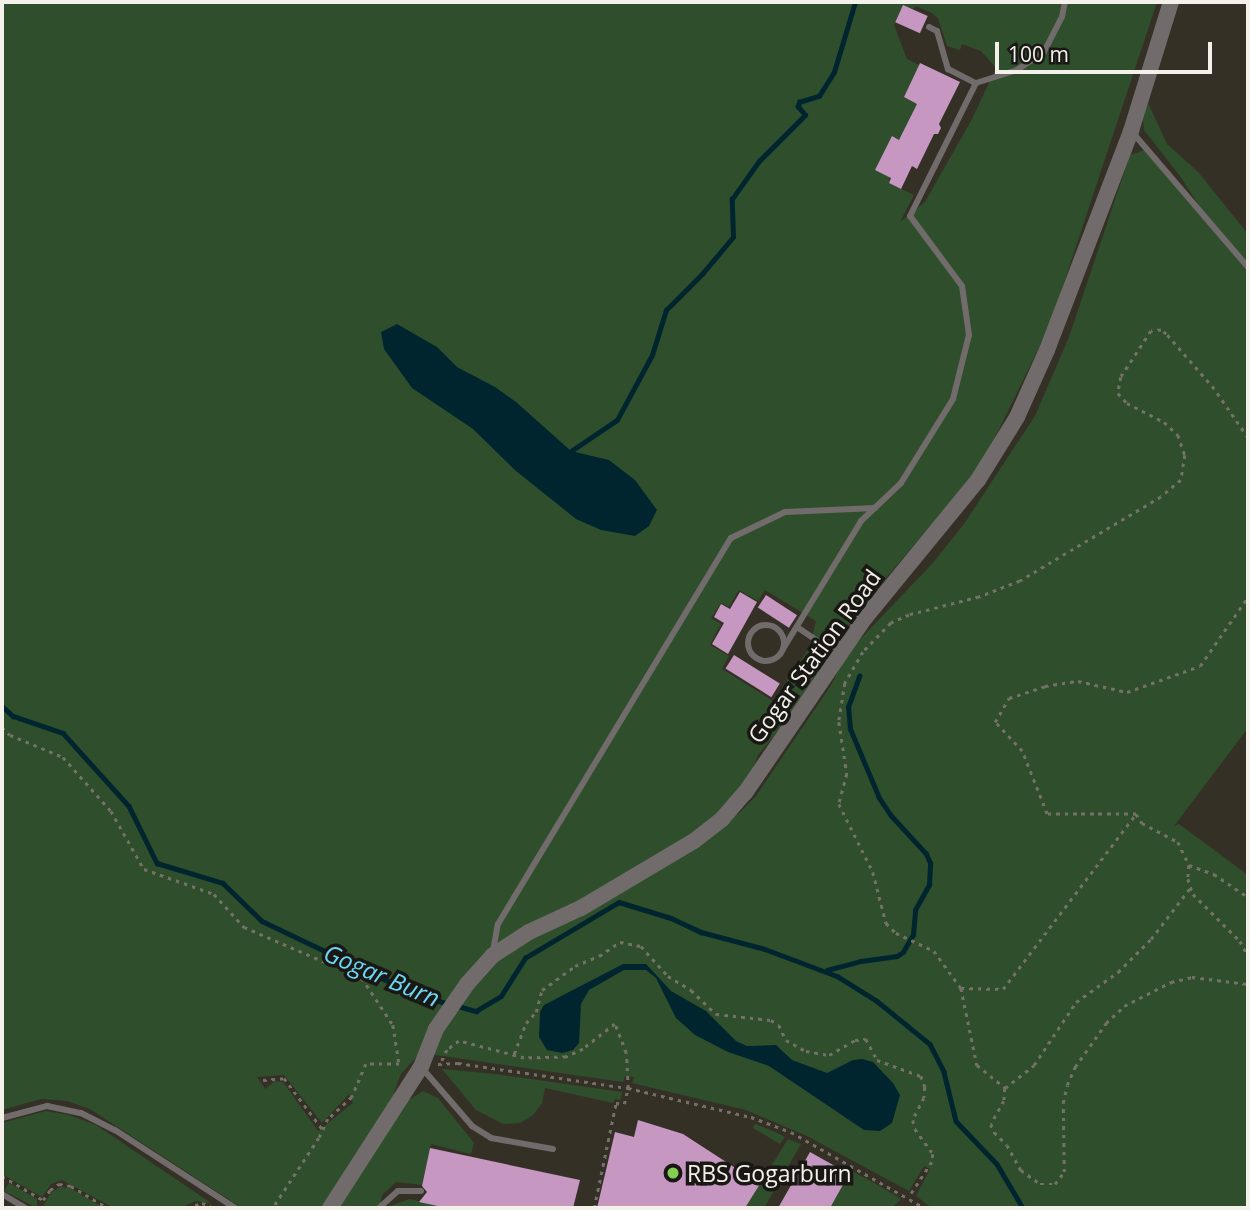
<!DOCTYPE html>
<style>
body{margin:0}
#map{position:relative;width:1250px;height:1210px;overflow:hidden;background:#353026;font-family:"Open Sans",sans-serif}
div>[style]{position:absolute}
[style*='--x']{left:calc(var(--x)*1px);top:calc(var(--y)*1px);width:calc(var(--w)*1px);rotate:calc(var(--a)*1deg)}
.green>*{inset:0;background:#2f4f2c}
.water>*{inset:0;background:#00252f}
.stream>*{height:4.5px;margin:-2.25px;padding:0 2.25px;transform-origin:2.25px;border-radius:2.25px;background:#00252f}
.building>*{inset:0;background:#c597c1;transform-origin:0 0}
.path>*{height:2.5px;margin-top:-1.25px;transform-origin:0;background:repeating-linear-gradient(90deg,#757168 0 3.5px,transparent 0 8.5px)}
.service>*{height:6px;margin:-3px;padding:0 3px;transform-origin:3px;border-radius:3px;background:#726b6b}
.service>.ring{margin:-3px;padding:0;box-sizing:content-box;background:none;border:6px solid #726b6b;border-radius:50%}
.tertiary>*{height:16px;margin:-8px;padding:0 8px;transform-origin:8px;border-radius:8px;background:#726b6b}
.dots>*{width:19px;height:19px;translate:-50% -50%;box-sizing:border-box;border:4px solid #1a1814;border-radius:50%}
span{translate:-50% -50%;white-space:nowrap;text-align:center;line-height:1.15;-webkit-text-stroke:7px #1a1814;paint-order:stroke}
.street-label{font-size:23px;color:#f4f1ea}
.poi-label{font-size:23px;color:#f4f1ea}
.left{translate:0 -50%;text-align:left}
.water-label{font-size:24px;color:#6cd8f7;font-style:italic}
.frame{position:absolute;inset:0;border:4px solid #f4f1ea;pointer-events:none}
.scale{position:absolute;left:995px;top:42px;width:217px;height:32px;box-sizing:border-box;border:4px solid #f4f1ea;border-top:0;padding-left:9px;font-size:21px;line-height:24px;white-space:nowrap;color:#f4f1ea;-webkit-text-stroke:5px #1a1814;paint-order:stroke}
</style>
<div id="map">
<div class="green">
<div style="clip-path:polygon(evenodd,2px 2px,1157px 2px,1050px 325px,981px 466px,858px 611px,783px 725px,758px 755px,737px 815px,756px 796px,830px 687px,848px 652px,932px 564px,964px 524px,1035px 416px,1069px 337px,1130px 155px,1145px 150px,1218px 235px,1180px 176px,1144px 130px,1143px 118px,1148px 103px,1167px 144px,1198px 172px,1248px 234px,1248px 728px,1174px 826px,1179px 824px,1248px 875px,1248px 1208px,932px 1208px,916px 1196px,930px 1169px,924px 1166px,909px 1191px,807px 1136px,746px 1110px,632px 1083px,634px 1077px,625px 1076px,623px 1082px,436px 1055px,419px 1054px,401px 1074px,394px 1092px,401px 1105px,423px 1091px,438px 1098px,474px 1143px,471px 1154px,431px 1144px,422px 1185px,396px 1182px,382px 1195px,381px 1202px,384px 1208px,410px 1199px,447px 1208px,242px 1208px,90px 1109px,67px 1101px,41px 1099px,2px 1110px,2px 2px,903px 6px,913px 9px,916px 6px,932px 13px,938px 18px,947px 46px,960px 50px,962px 44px,981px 51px,996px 68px,972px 119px,925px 202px,900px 222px,914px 195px,889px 183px,892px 136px,905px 143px,921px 106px,904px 97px,919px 65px,907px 59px,894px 25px,903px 6px,2px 2px,739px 590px,758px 601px,765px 590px,816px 621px,809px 648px,773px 701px,722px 669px,729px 656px,710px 645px,721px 624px,711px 618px,721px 603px,729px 607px,739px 590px,2px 2px,284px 1075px,322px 1123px,349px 1094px,353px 1103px,318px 1131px,283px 1082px,275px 1081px,265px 1089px,257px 1077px,284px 1075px)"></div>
<div style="clip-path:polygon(442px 1069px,495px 1074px,622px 1092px,621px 1100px,615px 1099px,613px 1103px,545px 1088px,542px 1103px,533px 1115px,520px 1123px,503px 1124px,476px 1110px)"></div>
<div style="clip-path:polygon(46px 1111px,69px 1115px,96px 1125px,211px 1203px,195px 1201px,180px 1208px,114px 1208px,62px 1180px,51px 1184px,42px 1197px,2px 1174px,2px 1123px)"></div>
<div style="clip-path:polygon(755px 1124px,775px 1132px,785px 1137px,780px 1144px,753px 1128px)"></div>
<div style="clip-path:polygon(788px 1139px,801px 1144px,764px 1208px,745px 1208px)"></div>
<div style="clip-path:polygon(846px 1168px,876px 1184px,901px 1199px,892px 1208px,830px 1208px,849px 1174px,844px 1171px)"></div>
<div style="clip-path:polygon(9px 1183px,37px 1199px,37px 1208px,4px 1191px)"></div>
<div style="clip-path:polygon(60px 1187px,70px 1188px,104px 1208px,42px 1208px,51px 1193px)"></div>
</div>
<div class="water">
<div style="clip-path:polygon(397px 324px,437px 347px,457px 367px,495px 387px,516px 402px,571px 451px,609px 460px,635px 480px,657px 510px,649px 526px,635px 536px,601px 530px,576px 519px,516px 471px,473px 429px,412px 388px,384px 349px,381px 332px)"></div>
<div style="clip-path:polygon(623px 964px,646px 964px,671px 991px,706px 1011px,736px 1041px,747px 1046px,776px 1045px,792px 1060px,827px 1073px,853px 1060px,862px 1059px,873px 1062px,893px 1083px,900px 1095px,892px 1123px,880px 1131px,864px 1130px,769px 1066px,728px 1052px,695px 1035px,676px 1018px,656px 978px,646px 970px,624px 970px,589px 990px,581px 1004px,579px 1043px,573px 1050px,562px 1053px,547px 1050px,539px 1037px,540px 1012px,544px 1005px)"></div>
</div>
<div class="stream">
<div style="--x:571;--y:451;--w:55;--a:-34"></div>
<div style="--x:617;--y:420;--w:74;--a:-61.7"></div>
<div style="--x:652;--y:355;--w:47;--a:-72.7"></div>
<div style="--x:666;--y:310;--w:51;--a:-45"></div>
<div style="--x:702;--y:274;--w:48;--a:-50"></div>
<div style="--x:733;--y:237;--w:38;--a:-92"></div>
<div style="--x:732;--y:199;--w:47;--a:-54.6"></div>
<div style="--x:759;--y:161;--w:65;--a:-45"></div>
<div style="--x:805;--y:115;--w:11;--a:-131"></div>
<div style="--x:798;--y:107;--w:5;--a:-79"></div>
<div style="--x:799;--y:102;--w:21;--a:-17"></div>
<div style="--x:819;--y:96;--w:28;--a:-58"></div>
<div style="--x:834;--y:72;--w:73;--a:-73.3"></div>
<div style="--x:2;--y:706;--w:15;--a:42"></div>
<div style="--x:13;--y:716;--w:53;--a:18.8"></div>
<div style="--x:63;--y:733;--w:98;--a:47.9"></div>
<div style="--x:129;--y:806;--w:64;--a:63.8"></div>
<div style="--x:157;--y:863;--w:69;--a:16.9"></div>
<div style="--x:223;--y:883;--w:54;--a:44.3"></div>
<div style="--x:262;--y:921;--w:167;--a:25.5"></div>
<div style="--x:413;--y:993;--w:38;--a:17"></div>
<div style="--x:827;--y:970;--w:35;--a:-15"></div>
<div style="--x:861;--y:961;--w:36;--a:-8"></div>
<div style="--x:897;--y:956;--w:7;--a:-34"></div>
<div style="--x:903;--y:952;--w:20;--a:-60"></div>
<div style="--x:913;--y:935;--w:25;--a:-85"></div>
<div style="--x:915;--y:910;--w:29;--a:-61"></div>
<div style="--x:929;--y:885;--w:22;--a:-87"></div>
<div style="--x:930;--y:863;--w:10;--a:-114"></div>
<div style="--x:926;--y:854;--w:52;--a:-132.6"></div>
<div style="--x:891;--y:816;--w:22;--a:-124"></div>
<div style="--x:879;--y:798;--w:75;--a:-112.8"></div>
<div style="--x:850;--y:729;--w:22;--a:-95"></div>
<div style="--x:848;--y:707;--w:33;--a:-70"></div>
<div style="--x:458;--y:1006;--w:19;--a:16"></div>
<div style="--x:476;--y:1011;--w:29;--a:-31"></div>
<div style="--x:501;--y:996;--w:45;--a:-57.7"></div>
<div style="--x:525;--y:958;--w:109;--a:-30.8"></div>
<div style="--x:619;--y:902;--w:54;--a:17.1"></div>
<div style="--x:671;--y:918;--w:33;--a:25"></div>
<div style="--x:701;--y:932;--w:66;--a:14.9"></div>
<div style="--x:765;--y:949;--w:77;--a:20.6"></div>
<div style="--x:837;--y:976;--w:47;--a:32"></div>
<div style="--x:877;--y:1001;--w:68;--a:39.1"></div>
<div style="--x:930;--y:1044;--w:31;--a:63"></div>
<div style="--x:944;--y:1072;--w:50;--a:76.2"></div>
<div style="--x:956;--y:1121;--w:59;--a:46.4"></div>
<div style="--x:997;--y:1164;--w:51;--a:59.4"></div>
</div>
<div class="building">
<div style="left:903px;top:5px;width:27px;height:19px;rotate:24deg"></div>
<div style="clip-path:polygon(920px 63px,960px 82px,939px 124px,941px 128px,938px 134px,934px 134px,917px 169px,912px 166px,901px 189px,889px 183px,891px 178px,875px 170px,892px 136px,899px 140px,917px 104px,904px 97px)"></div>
<div style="clip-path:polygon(740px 592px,757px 602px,728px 654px,712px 644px,724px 623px,714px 617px,721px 604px,730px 609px)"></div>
<div style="left:766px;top:595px;width:37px;height:15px;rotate:33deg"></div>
<div style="left:734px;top:655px;width:54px;height:16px;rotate:32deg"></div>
<div style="clip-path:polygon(638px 1120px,683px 1134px,760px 1184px,745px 1208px,597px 1208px,615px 1132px,634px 1137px)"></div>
<div style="clip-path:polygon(430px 1148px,580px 1180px,573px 1208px,447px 1208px,419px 1202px,427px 1192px,422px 1186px)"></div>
<div style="clip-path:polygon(810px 1152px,849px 1174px,830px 1208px,778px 1208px)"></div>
</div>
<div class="path">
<div style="--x:1248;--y:438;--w:60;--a:-124.8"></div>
<div style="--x:1214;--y:389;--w:73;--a:-131.1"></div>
<div style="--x:1166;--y:334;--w:6;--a:-141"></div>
<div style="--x:1161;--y:330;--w:10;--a:174"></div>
<div style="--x:1151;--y:331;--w:55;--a:123.1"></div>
<div style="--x:1121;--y:377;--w:16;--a:101"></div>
<div style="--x:1118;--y:393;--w:13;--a:48"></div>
<div style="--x:1127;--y:403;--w:42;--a:27.2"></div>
<div style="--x:1164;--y:422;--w:19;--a:43"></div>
<div style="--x:1178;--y:435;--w:21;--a:71"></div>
<div style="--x:1185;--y:455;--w:25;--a:99"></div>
<div style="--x:1181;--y:480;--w:26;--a:140"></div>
<div style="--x:1161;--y:497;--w:164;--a:149.2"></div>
<div style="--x:1020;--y:581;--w:44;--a:158.7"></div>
<div style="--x:979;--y:597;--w:72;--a:165.6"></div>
<div style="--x:909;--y:615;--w:20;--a:156"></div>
<div style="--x:891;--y:623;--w:40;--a:134"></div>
<div style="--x:863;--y:652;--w:36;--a:120"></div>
<div style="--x:845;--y:683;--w:39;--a:99"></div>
<div style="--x:839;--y:722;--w:53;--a:81.3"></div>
<div style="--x:847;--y:774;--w:31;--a:105"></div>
<div style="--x:839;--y:804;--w:76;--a:63.4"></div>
<div style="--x:873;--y:872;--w:53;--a:75.7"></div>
<div style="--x:886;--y:923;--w:14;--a:45"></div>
<div style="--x:896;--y:933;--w:42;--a:25.3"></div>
<div style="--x:934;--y:951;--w:46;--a:53.9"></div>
<div style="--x:961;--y:988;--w:79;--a:78.3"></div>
<div style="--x:977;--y:1065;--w:36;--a:39"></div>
<div style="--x:1005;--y:1088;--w:13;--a:94"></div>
<div style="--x:1004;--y:1101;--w:26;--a:119"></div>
<div style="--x:991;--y:1124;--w:9;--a:69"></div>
<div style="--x:994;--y:1132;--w:18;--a:45"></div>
<div style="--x:1007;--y:1145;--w:29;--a:61"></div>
<div style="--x:1021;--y:1170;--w:24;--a:36"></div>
<div style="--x:1040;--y:1184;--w:15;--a:0"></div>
<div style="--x:1055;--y:1184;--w:15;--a:-53"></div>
<div style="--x:1064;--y:1172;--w:69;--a:-90.8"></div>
<div style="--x:1063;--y:1103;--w:18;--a:-77"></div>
<div style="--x:1067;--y:1085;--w:20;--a:-66"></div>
<div style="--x:1075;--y:1067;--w:54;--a:-54.8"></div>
<div style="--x:1106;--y:1023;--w:25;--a:-43"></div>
<div style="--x:1124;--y:1006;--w:53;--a:-27.1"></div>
<div style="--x:1171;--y:982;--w:22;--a:-13"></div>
<div style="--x:1192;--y:977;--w:56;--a:7.1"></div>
<div style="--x:2;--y:727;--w:11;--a:45"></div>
<div style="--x:10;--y:735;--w:57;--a:22.5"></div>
<div style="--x:63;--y:757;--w:72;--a:48.4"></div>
<div style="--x:111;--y:811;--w:67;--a:60.4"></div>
<div style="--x:144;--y:869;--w:74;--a:19.7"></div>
<div style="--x:214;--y:894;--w:45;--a:47.7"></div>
<div style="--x:244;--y:927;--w:129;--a:23.4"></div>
<div style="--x:362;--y:978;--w:56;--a:56.6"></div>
<div style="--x:393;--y:1025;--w:39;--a:81"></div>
<div style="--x:399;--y:1064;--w:33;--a:180"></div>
<div style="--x:366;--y:1064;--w:36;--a:113"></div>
<div style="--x:352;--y:1097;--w:33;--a:137"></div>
<div style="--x:328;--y:1119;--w:21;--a:115"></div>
<div style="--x:319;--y:1138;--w:84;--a:123.3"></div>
<div style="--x:1136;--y:814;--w:89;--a:180"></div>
<div style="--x:1047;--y:814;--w:68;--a:-111.6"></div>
<div style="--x:1022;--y:751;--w:40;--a:-133"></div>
<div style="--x:995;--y:722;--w:28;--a:-60"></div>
<div style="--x:1009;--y:698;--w:38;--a:-18"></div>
<div style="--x:1045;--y:686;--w:33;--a:-9"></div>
<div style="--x:1078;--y:681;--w:50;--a:12.7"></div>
<div style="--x:1127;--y:692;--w:77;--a:-19.6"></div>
<div style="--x:1200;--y:666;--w:84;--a:-55.2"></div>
<div style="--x:1136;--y:814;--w:11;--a:56"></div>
<div style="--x:1142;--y:823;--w:41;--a:27.8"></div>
<div style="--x:1178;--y:842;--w:25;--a:64"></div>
<div style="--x:1189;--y:865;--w:27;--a:20"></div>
<div style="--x:1214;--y:874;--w:41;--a:34.1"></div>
<div style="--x:1189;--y:865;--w:14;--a:94"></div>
<div style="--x:1188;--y:879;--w:16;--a:72"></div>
<div style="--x:1193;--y:894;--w:66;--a:45"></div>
<div style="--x:1240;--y:941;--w:17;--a:62"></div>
<div style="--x:961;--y:988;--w:42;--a:1.4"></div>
<div style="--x:1003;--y:989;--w:220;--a:-52.8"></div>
<div style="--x:514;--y:1054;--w:33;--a:-69"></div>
<div style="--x:526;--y:1023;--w:15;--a:-48"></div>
<div style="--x:536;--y:1012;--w:23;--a:-75"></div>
<div style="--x:542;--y:990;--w:41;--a:-36"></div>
<div style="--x:575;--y:966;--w:26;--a:-23"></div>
<div style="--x:599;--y:956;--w:25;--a:-34"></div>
<div style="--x:620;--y:942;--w:21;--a:11"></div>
<div style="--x:641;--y:946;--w:40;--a:48"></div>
<div style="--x:668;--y:976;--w:27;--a:31"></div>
<div style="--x:691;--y:990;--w:35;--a:44"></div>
<div style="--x:716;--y:1014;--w:55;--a:6.2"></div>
<div style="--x:771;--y:1020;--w:9;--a:32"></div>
<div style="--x:779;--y:1025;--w:17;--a:65"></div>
<div style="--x:786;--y:1040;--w:23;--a:29"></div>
<div style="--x:806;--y:1051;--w:23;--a:10"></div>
<div style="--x:829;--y:1055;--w:30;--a:-30"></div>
<div style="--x:855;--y:1040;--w:11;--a:-5"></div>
<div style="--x:866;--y:1039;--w:24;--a:62"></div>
<div style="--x:877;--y:1060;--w:47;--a:20"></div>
<div style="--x:921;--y:1076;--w:12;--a:70"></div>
<div style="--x:925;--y:1087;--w:11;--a:95"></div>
<div style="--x:924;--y:1098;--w:25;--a:117"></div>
<div style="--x:913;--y:1120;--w:9;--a:77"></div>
<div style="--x:915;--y:1129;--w:31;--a:54"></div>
<div style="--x:933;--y:1154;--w:8;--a:97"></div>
<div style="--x:932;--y:1162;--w:42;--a:123.3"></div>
<div style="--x:438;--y:1064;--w:20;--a:-3"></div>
<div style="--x:458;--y:1063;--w:172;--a:8.4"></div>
<div style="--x:628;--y:1088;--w:35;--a:-93"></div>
<div style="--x:626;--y:1053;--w:31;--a:-111"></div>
<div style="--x:615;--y:1024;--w:41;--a:142"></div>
<div style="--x:583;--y:1049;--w:19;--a:155"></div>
<div style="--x:566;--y:1057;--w:42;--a:178.6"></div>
<div style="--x:524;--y:1058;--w:67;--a:-165.3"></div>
<div style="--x:459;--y:1041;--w:15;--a:143"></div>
<div style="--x:447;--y:1050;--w:14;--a:115"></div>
<div style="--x:263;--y:1080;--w:21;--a:-5"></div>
<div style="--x:284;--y:1078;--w:65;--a:53.1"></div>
<div style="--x:1005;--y:1088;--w:37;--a:-38"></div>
<div style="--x:1034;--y:1065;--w:76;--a:-56.3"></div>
<div style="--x:1076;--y:1002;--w:52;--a:-35.5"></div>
<div style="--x:1118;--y:972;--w:47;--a:-45"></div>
<div style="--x:1151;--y:939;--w:64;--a:-52.6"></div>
<div style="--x:2;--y:1176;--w:48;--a:30.3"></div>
<div style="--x:43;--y:1200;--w:12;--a:-55"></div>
<div style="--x:50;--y:1190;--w:11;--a:-34"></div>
<div style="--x:59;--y:1184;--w:12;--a:9"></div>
<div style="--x:71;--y:1186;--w:43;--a:30.7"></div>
<div style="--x:187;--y:1208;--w:16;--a:-18"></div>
<div style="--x:202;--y:1203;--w:9;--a:18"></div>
<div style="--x:594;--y:1208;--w:107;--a:-78.2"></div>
<div style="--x:616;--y:1103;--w:8;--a:7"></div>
<div style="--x:624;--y:1104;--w:16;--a:-76"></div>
<div style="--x:628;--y:1088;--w:126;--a:13.3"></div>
<div style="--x:751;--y:1117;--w:43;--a:20.6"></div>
<div style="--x:791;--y:1132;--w:154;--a:29.6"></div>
</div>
<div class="service">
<div style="--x:929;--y:27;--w:9;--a:27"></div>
<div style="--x:937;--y:31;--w:40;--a:74"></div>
<div style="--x:948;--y:69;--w:31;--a:27"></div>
<div style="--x:1133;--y:133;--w:177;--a:49.4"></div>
<div class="ring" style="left:748px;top:625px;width:30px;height:30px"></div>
<div style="--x:797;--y:627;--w:50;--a:34.3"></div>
<div style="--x:783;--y:649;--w:150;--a:-58.6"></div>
<div style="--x:861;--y:521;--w:55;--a:-43.5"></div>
<div style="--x:901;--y:483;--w:99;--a:-58.2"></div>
<div style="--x:953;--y:399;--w:66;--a:-76"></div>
<div style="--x:969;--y:335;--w:49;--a:-98.1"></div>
<div style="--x:962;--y:286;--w:87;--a:-126.6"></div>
<div style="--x:910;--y:216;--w:148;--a:-63.6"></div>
<div style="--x:976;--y:83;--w:43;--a:-17.6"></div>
<div style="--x:1017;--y:70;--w:32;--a:-34"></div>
<div style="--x:1044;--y:52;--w:39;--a:-63"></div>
<div style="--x:1062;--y:17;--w:15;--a:-79"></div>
<div style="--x:493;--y:951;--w:27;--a:-80"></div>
<div style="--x:498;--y:924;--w:451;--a:-58.9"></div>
<div style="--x:731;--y:538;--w:60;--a:-25.7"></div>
<div style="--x:785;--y:512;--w:90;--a:-2.5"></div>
<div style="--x:422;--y:1068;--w:77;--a:49.2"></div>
<div style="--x:472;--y:1126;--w:22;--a:32"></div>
<div style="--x:491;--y:1138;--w:63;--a:10.1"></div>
<div style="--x:2;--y:1118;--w:47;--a:-14.9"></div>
<div style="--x:47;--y:1106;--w:35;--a:12"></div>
<div style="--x:81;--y:1113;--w:38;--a:27"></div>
<div style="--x:115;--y:1130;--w:143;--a:33"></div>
<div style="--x:2;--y:1194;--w:27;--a:31"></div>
<div style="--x:379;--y:1208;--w:25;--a:-42"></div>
<div style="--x:398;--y:1191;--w:23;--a:0"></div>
</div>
<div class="tertiary">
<div style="--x:330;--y:1208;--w:168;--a:-57.2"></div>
<div style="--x:421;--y:1067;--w:41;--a:-68.5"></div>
<div style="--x:436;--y:1029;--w:55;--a:-55.4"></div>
<div style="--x:467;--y:984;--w:38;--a:-48"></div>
<div style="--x:492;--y:956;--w:44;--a:-33"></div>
<div style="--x:529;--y:932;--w:57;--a:-24.8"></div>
<div style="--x:581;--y:908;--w:131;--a:-30.7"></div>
<div style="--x:694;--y:841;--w:36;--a:-38"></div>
<div style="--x:722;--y:819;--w:35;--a:-49"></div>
<div style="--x:745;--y:793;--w:212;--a:-55.6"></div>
<div style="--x:865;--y:618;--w:178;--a:-50.7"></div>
<div style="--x:978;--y:480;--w:74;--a:-58.2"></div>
<div style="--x:1017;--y:417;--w:73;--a:-65.9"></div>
<div style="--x:1047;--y:350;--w:235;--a:-69"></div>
<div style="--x:1131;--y:131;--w:135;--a:-72.8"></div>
</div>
<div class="dots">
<div style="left:673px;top:1173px;background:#83d04e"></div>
</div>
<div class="street-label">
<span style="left:814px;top:656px;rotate:-54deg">Gogar Station Road</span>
</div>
<div class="poi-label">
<span class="left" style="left:687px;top:1173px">RBS Gogarburn</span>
</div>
<div class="water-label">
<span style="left:382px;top:975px;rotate:23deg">Gogar Burn</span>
</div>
<div class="frame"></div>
<div class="scale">100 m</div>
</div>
